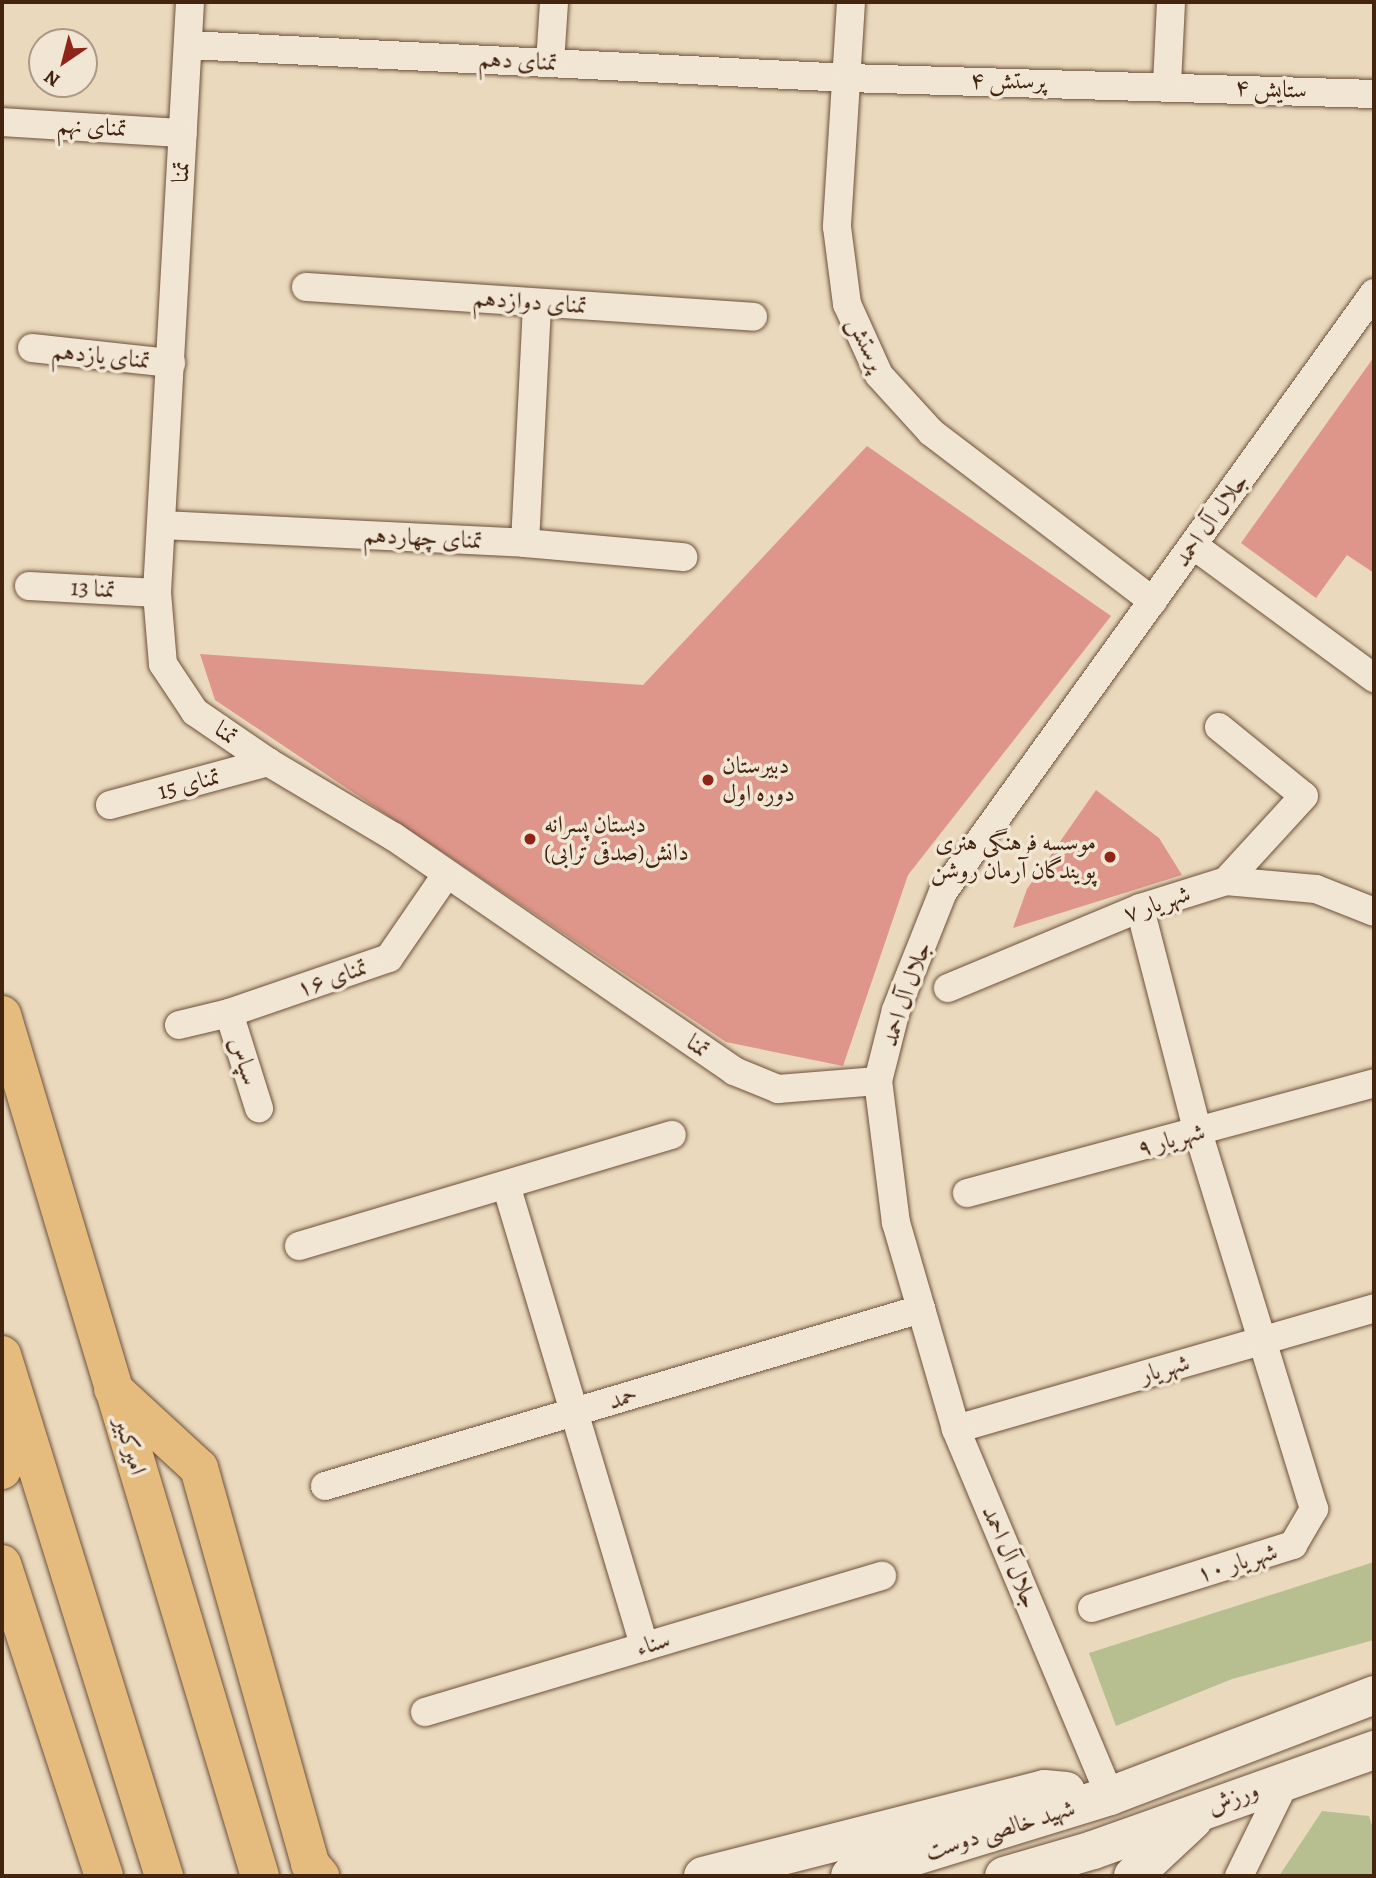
<!DOCTYPE html>
<meta charset="utf-8">
<style>
body{margin:0}
#map{position:relative;width:1376px;height:1878px;overflow:hidden;background:#ead9bd;font-family:Alegreya,Amiri,serif}
div>[style]{position:absolute}
[style*='--x']{left:calc(var(--x)*1px);top:calc(var(--y)*1px);width:calc(var(--w)*1px);rotate:calc(var(--a)*1deg)}
.green>*{inset:0;background:#b7bf90}
.building>*{inset:0;background:#dd9689}
.roads{filter:drop-shadow(0 0 2px #6d513a) drop-shadow(0 0 2px #6d513a)}
.minor>*{height:28px;margin:-14px;padding:0 14px;transform-origin:14px;border-radius:14px;background:#f1e6d4}
.secondary>*{height:38px;margin:-19px;padding:0 19px;transform-origin:19px;border-radius:19px;background:#f1e6d4}
.primary>*{height:38px;margin:-19px;padding:0 19px;transform-origin:19px;border-radius:19px;background:#e5bc7e}
.dots>*{width:19px;height:19px;translate:-50% -50%;box-sizing:border-box;border:4px solid #f1e6d4;border-radius:50%}
span{translate:-50% -50%;white-space:nowrap;text-align:center;line-height:1.15;-webkit-text-stroke:7px #f1e6d4;paint-order:stroke}
.street-label{font-size:24px;color:#43240f}
.poi-label{font-size:24px;color:#43240f}
.left{translate:0 -50%;text-align:left}
.right{translate:-100% -50%;text-align:right}
.frame{position:absolute;inset:0;border:4px solid #43240f;pointer-events:none}
.north{position:absolute;left:28px;top:28px;width:70px;height:70px;box-sizing:border-box;background:#f1e6d4;border:2px solid #ab9885;border-radius:50%;rotate:215deg;font-size:19px;font-weight:700;line-height:28px;text-align:center;color:#43240f}
.north::after{content:'';display:block;margin:auto;width:24px;height:32px;background:#8f2418;clip-path:polygon(50% 0,100% 100%,50% 72%,0 100%)}
</style>
<div id="map">
<div class="green">
<div style="clip-path:polygon(1374px 1562px,1374px 1640px,1232px 1679px,1116px 1726px,1089px 1653px)"></div>
<div style="clip-path:polygon(1322px 1811px,1369px 1816px,1374px 1831px,1374px 1876px,1279px 1876px)"></div>
</div>
<div class="building">
<div style="clip-path:polygon(1374px 357px,1374px 573px,1347px 555px,1316px 598px,1241px 543px)"></div>
<div style="clip-path:polygon(867px 446px,1111px 616px,908px 875px,843px 1066px,726px 1042px,215px 700px,200px 654px,643px 685px)"></div>
<div style="clip-path:polygon(1096px 790px,1159px 838px,1182px 875px,1013px 928px,1027px 889px)"></div>
</div>
<div class="roads">
<div class="minor">
<div style="--x:190;--y:2;--w:592;--a:93.2"></div>
<div style="--x:157;--y:593;--w:71;--a:85.2"></div>
<div style="--x:163;--y:664;--w:58;--a:56.3"></div>
<div style="--x:195;--y:712;--w:88;--a:34.4"></div>
<div style="--x:268;--y:762;--w:147;--a:30.8"></div>
<div style="--x:394;--y:837;--w:413;--a:34.5"></div>
<div style="--x:734;--y:1071;--w:48;--a:22.2"></div>
<div style="--x:778;--y:1089;--w:100;--a:-4.6"></div>
<div style="--x:851;--y:2;--w:225;--a:93.6"></div>
<div style="--x:837;--y:227;--w:78;--a:82.6"></div>
<div style="--x:847;--y:304;--w:78;--a:65.7"></div>
<div style="--x:879;--y:375;--w:77;--a:47.6"></div>
<div style="--x:931;--y:432;--w:279;--a:37.3"></div>
<div style="--x:188;--y:45;--w:661;--a:2.86"></div>
<div style="--x:848;--y:78;--w:526;--a:1.74"></div>
<div style="--x:550;--y:63;--w:61;--a:-86.2"></div>
<div style="--x:1167;--y:84;--w:82;--a:-87.2"></div>
<div style="--x:2;--y:122;--w:181;--a:3.5"></div>
<div style="--x:306;--y:287;--w:448;--a:3.8"></div>
<div style="--x:32;--y:348;--w:140;--a:6.2"></div>
<div style="--x:162;--y:525;--w:363;--a:2.8"></div>
<div style="--x:525;--y:543;--w:159;--a:5.1"></div>
<div style="--x:525;--y:543;--w:240;--a:-87.1"></div>
<div style="--x:1193;--y:545;--w:225;--a:36.3"></div>
<div style="--x:29;--y:586;--w:128;--a:3.1"></div>
<div style="--x:1219;--y:727;--w:109;--a:39.1"></div>
<div style="--x:1304;--y:796;--w:115;--a:132.5"></div>
<div style="--x:110;--y:805;--w:164;--a:-15.2"></div>
<div style="--x:948;--y:988;--w:208;--a:-22.6"></div>
<div style="--x:1140;--y:908;--w:90;--a:-17.4"></div>
<div style="--x:1226;--y:881;--w:90;--a:5.1"></div>
<div style="--x:1316;--y:889;--w:62;--a:21.6"></div>
<div style="--x:229;--y:1013;--w:100;--a:72.5"></div>
<div style="--x:179;--y:1025;--w:51;--a:-13.5"></div>
<div style="--x:229;--y:1013;--w:169;--a:-19"></div>
<div style="--x:389;--y:958;--w:101;--a:-55.5"></div>
<div style="--x:506;--y:1185;--w:482;--a:73.3"></div>
<div style="--x:967;--y:1193;--w:422;--a:-15.1"></div>
<div style="--x:299;--y:1246;--w:389;--a:-16.6"></div>
<div style="--x:956;--y:1429;--w:435;--a:-16.1"></div>
<div style="--x:325;--y:1486;--w:622;--a:-16.54"></div>
<div style="--x:1092;--y:1608;--w:211;--a:-17.4"></div>
<div style="--x:1293;--y:1545;--w:42;--a:-59.7"></div>
<div style="--x:1314;--y:1509;--w:393;--a:-107.1"></div>
<div style="--x:1198;--y:1133;--w:232;--a:-104.5"></div>
<div style="--x:425;--y:1712;--w:477;--a:-16.6"></div>
<div style="--x:1110;--y:1796;--w:398;--a:-112.8"></div>
<div style="--x:956;--y:1429;--w:215;--a:-106.2"></div>
<div style="--x:896;--y:1223;--w:143;--a:-97.2"></div>
<div style="--x:878;--y:1081;--w:73;--a:-75.8"></div>
<div style="--x:896;--y:1010;--w:127;--a:-68.3"></div>
<div style="--x:943;--y:892;--w:738;--a:-54.26"></div>
<div style="--x:1239;--y:1876;--w:109;--a:-63.9"></div>
</div>
<div class="secondary">
<div style="--x:703;--y:1876;--w:352;--a:-14.3"></div>
<div style="--x:1044;--y:1789;--w:22;--a:5"></div>
<div style="--x:850;--y:1876;--w:272;--a:-17.1"></div>
<div style="--x:1110;--y:1796;--w:283;--a:-20.9"></div>
<div style="--x:1004;--y:1876;--w:93;--a:-16.3"></div>
<div style="--x:1093;--y:1850;--w:298;--a:-19.6"></div>
<div style="--x:1133;--y:1876;--w:82;--a:-43"></div>
</div>
<div class="primary">
<div style="--x:2;--y:1015;--w:899;--a:73.32"></div>
<div style="--x:2;--y:1355;--w:546;--a:72.73"></div>
<div style="--x:113;--y:1389;--w:117;--a:42.6"></div>
<div style="--x:199;--y:1468;--w:411;--a:74.3"></div>
<div style="--x:310;--y:1864;--w:16;--a:50"></div>
<div style="--x:2;--y:1470;--w:67;--a:-78.9"></div>
<div style="--x:2;--y:1564;--w:328;--a:71.9"></div>
</div>
</div>
<div class="dots">
<div style="left:708px;top:780px;background:#8f2418"></div>
<div style="left:530px;top:839px;background:#8f2418"></div>
<div style="left:1110px;top:857px;background:#8f2418"></div>
</div>
<div class="street-label">
<span style="left:518px;top:61px;rotate:3deg">تمنای دهم</span>
<span style="left:1008px;top:81px;rotate:1deg">پرستش ۴</span>
<span style="left:1271px;top:89px;rotate:3deg">ستایش ۴</span>
<span style="left:92px;top:127px;rotate:3deg">تمنای نهم</span>
<span style="left:181px;top:172px;rotate:-87deg">تمنا</span>
<span style="left:530px;top:302px;rotate:4deg">تمنای دوازدهم</span>
<span style="left:866px;top:344px;rotate:64deg">پرستش</span>
<span style="left:101px;top:356px;rotate:6deg">تمنای یازدهم</span>
<span style="left:1211px;top:520px;rotate:-54deg">جلال آل احمد</span>
<span style="left:423px;top:538px;rotate:3deg">تمنای چهاردهم</span>
<span style="left:93px;top:589px;rotate:3deg">تمنا 13</span>
<span style="left:226px;top:733px;rotate:34deg">تمنا</span>
<span style="left:189px;top:784px;rotate:-15deg">تمنای 15</span>
<span style="left:1157px;top:904px;rotate:-19deg">شهریار ۷</span>
<span style="left:332px;top:978px;rotate:-19deg">تمنای ۱۶</span>
<span style="left:906px;top:994px;rotate:-71deg">جلال آل احمد</span>
<span style="left:698px;top:1046px;rotate:35deg">تمنا</span>
<span style="left:244px;top:1061px;rotate:73deg">سپاس</span>
<span style="left:1171px;top:1140px;rotate:-15deg">شهریار ۹</span>
<span style="left:1165px;top:1369px;rotate:-16deg">شهریار</span>
<span style="left:623px;top:1398px;rotate:-17deg">حمد</span>
<span style="left:130px;top:1446px;rotate:73deg">امیرکبیر</span>
<span style="left:1010px;top:1557px;rotate:67deg">جلال آل احمد</span>
<span style="left:1237px;top:1563px;rotate:-17deg">شهریار ۱۰</span>
<span style="left:653px;top:1644px;rotate:-17deg">سناء</span>
<span style="left:1233px;top:1798px;rotate:-20deg">ورزش</span>
<span style="left:1000px;top:1830px;rotate:-17deg">شهید خالصی دوست</span>
</div>
<div class="poi-label">
<span class="left" style="left:722px;top:780px">دبیرستان<br>دوره اول</span>
<span class="left" style="left:544px;top:839px">دبستان پسرانه<br>دانش(صدقی ترابی)</span>
<span class="right" style="left:1096px;top:857px">موسسه فرهنگی هنری<br>پویندگان آرمان روشن</span>
</div>
<div class="frame"></div>
<div class="north">N</div>
</div>
